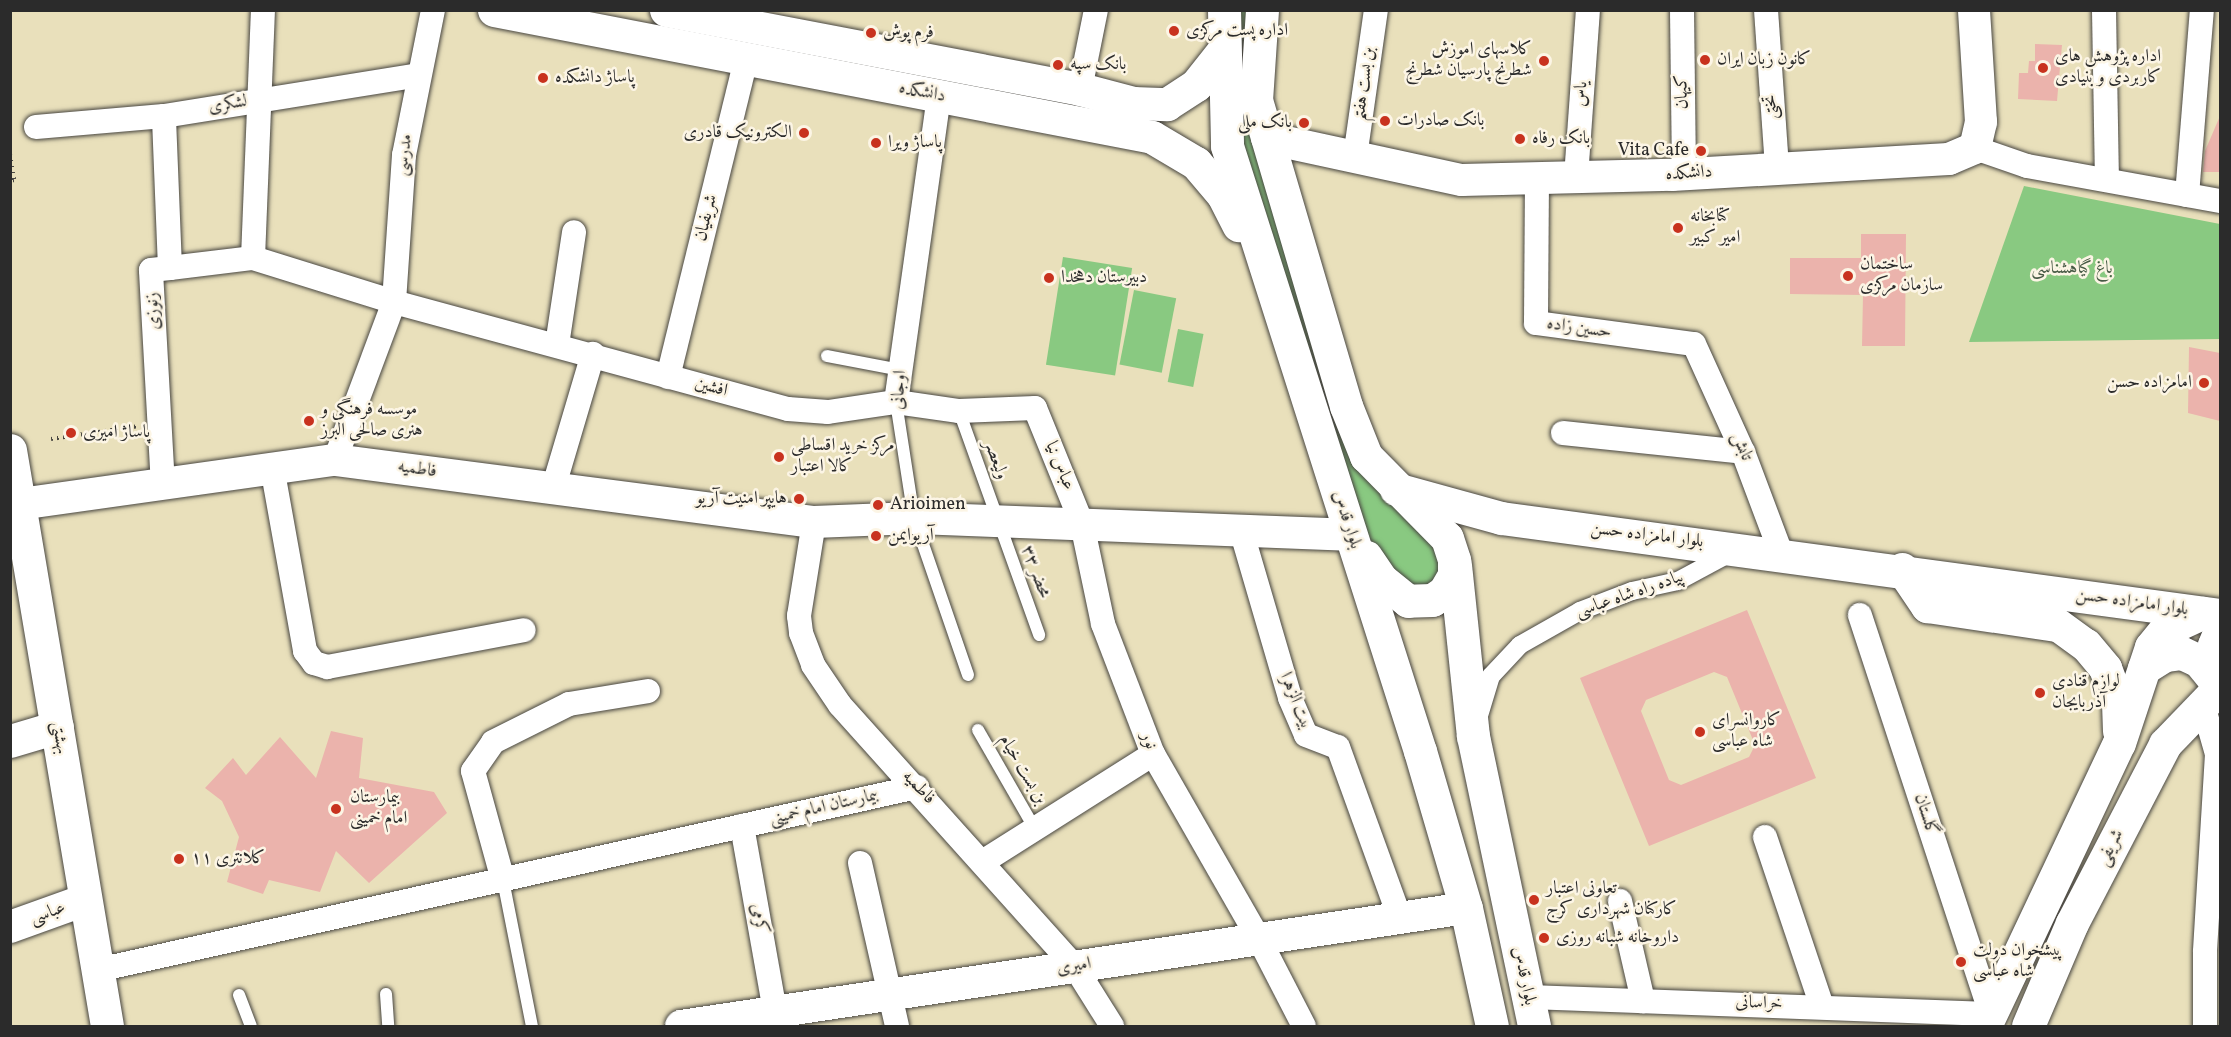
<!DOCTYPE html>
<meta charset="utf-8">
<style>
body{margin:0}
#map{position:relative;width:2231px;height:1037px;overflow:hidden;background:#e9e0bb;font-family:Vollkorn,Amiri,serif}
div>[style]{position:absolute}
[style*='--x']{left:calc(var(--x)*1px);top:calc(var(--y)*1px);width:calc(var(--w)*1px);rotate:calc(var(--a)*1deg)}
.green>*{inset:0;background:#89c981;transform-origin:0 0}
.building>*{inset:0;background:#ebb3ac}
.path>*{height:4px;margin-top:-2px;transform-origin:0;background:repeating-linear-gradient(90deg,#484641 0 1.5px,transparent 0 6px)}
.roads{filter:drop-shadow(0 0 2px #484641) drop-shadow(0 0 2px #484641)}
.service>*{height:12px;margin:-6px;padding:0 6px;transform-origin:6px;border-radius:6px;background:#fff}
.pedestrian>*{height:18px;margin:-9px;padding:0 9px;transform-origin:9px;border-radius:9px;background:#fff}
.minor>*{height:24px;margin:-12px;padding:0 12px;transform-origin:12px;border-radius:12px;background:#fff}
.tertiary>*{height:32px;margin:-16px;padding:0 16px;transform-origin:16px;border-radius:16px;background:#fff}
.secondary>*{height:33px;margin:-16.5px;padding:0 16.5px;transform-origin:16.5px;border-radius:16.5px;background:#fff}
.primary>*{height:33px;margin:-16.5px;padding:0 16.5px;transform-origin:16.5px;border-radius:16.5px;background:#fff}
.dots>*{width:16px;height:16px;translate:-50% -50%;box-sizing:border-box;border:3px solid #fcf5e5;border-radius:50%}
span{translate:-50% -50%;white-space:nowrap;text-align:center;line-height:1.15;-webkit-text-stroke:5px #fcf5e5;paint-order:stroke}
.poi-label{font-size:18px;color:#2b2b2b}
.left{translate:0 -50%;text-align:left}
.right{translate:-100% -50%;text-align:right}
.street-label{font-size:18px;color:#2b2b2b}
.park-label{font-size:18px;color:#475a45}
.frame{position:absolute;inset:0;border:12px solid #2b2b2b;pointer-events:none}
</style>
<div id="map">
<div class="green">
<div style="clip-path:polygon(1237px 11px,1254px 11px,1247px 100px,1348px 432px,1434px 539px,1440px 573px,1428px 587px,1411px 589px,1365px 543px,1235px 140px)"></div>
<div style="clip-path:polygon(2024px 186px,2220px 224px,2220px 339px,1969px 342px)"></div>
<div style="left:1063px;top:257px;width:70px;height:109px;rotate:9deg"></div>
<div style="left:1134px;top:290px;width:43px;height:76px;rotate:11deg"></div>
<div style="left:1178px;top:329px;width:26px;height:54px;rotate:11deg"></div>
</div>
<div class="building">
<div style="clip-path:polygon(2035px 44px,2062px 45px,2057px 101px,2018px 99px,2019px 73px,2028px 73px,2029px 61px,2035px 61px)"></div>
<div style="clip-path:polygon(2220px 116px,2220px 172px,2203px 172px,2205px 151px)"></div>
<div style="clip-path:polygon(1861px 234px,1906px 234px,1905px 346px,1862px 346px,1863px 295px,1790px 294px,1790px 258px,1861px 258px)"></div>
<div style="clip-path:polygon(2189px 347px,2220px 353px,2220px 421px,2188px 413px)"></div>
<div style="clip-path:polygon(evenodd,1747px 610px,1816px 778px,1649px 846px,1580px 678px,1747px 610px,1714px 672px,1727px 677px,1755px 745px,1749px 757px,1681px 785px,1669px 780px,1641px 711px,1646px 700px,1714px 672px)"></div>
<div style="clip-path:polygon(331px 731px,363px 738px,359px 778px,434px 792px,447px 813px,369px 883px,336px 851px,320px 892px,269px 880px,263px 894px,227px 882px,239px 837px,222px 801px,205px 788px,233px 758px,246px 775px,280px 737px,316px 778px)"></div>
</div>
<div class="path">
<div style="--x:10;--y:154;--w:26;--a:81"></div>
<div style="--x:14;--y:180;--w:4;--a:166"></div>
<div style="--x:51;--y:439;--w:89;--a:-8.4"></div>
</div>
<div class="roads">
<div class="service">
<div style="--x:827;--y:356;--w:75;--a:10.7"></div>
<div style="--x:896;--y:402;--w:117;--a:81.2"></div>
<div style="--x:914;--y:518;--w:166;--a:71"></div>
<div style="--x:959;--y:411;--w:238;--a:70.3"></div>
<div style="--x:978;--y:730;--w:114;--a:60.1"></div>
<div style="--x:503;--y:880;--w:149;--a:78.8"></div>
<div style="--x:386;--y:994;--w:32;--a:86"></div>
<div style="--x:239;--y:995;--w:33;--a:69"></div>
</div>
<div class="pedestrian">
<div style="--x:1478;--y:719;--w:45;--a:-73.2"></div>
<div style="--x:1491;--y:676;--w:42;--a:-46.9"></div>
<div style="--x:1520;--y:645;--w:69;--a:-29.5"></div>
<div style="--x:1580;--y:611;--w:56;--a:-21"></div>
<div style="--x:1632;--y:591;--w:47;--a:-12.3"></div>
<div style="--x:1678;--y:581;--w:61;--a:-28.2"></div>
</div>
<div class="minor">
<div style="--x:433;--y:10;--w:148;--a:101.3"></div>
<div style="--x:404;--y:155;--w:147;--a:93.9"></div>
<div style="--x:394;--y:302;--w:408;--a:15.2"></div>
<div style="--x:788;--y:409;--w:40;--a:4.3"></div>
<div style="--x:828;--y:412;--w:69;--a:-8.4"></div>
<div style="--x:896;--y:402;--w:64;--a:8.1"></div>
<div style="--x:959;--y:411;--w:76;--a:-2.3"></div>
<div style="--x:1035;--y:408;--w:125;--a:67.9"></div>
<div style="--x:1082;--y:524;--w:102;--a:78.1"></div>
<div style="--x:1103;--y:624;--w:139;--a:69"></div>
<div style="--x:1153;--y:754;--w:213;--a:60.2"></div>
<div style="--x:1259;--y:939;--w:98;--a:62.7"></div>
<div style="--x:1682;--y:10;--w:164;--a:89.3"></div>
<div style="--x:1766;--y:10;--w:158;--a:86"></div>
<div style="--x:2104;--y:10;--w:169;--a:89"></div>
<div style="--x:1080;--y:89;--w:81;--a:-78.6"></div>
<div style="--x:36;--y:127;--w:128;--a:-4.9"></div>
<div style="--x:164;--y:116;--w:258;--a:-9.1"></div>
<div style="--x:1975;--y:148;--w:55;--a:19.1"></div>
<div style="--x:2027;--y:166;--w:196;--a:10.3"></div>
<div style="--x:1355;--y:157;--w:148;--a:-81.9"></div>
<div style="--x:1576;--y:177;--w:167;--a:-85.9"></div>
<div style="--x:1537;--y:178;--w:145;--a:90.4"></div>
<div style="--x:1536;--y:323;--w:159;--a:7.6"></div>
<div style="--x:1694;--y:344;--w:119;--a:65.6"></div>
<div style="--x:1743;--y:452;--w:108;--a:69.4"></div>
<div style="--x:2187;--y:195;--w:186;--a:-85.4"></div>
<div style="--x:253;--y:258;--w:248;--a:-87.7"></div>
<div style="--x:170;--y:268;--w:84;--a:-6.9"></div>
<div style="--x:253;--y:258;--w:148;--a:17.3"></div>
<div style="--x:394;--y:302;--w:169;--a:110.5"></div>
<div style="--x:557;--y:345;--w:114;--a:-81.4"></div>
<div style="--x:668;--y:377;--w:327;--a:-76.2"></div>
<div style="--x:896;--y:402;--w:309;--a:-82"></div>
<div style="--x:1563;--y:433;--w:181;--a:6"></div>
<div style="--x:272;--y:467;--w:187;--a:79.8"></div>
<div style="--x:305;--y:651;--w:15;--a:53"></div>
<div style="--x:314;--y:663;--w:14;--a:17"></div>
<div style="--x:327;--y:667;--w:200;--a:-10.6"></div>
<div style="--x:163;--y:486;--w:216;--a:-93.2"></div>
<div style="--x:151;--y:270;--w:19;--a:-6"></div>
<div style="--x:170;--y:268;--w:152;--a:-92.3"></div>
<div style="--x:553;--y:489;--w:141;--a:-73.5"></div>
<div style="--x:814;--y:522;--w:95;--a:99.1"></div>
<div style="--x:799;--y:616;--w:17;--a:83"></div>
<div style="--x:801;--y:633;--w:34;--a:69"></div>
<div style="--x:813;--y:665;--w:48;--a:56"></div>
<div style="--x:840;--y:705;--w:352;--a:48.1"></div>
<div style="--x:1075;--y:967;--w:70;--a:57.9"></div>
<div style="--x:1241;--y:530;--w:175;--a:73.7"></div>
<div style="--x:1290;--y:698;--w:40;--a:66.6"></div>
<div style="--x:1306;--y:735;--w:34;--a:21"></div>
<div style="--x:1338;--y:747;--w:182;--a:70.1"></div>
<div style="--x:2203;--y:705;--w:51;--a:74.1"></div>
<div style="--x:2217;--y:754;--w:198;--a:93.5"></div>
<div style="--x:2205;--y:952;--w:74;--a:90"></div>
<div style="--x:742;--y:826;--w:189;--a:79.9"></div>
<div style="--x:1765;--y:837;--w:178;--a:71.4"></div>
<div style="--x:984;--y:861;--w:200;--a:-32.3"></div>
<div style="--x:860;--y:863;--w:167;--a:77.2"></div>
<div style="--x:503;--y:880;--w:113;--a:-105.4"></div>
<div style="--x:473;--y:771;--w:35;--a:-55"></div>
<div style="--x:493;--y:742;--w:85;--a:-26.6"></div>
<div style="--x:569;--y:704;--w:80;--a:-9.3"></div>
<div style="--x:1620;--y:901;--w:103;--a:77"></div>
<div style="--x:98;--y:970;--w:839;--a:-12.6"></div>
<div style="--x:1528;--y:997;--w:463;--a:2.1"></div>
<div style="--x:1991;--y:1014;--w:420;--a:-108.2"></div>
</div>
<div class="tertiary">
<div style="--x:1267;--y:138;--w:199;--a:12.2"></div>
<div style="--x:1462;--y:180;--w:210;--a:-1.4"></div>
<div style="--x:1672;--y:175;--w:277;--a:-3.3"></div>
<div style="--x:1949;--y:159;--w:28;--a:-23"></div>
<div style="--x:1975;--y:148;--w:27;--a:-77"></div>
<div style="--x:1981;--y:122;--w:112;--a:-93.6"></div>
<div style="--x:20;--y:504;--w:318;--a:-8"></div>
<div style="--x:335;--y:460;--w:483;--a:7.4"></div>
<div style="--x:814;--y:522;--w:100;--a:-2.3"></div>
<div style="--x:914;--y:518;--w:437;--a:2.2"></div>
<div style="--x:10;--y:927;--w:80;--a:-19.8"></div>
<div style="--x:681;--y:1026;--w:794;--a:-8.55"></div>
</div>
<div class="secondary">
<div style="--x:494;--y:10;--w:670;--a:10.92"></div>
<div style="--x:1152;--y:137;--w:51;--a:30.6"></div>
<div style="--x:1196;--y:163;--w:42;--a:49.8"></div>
<div style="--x:1223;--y:195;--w:34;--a:63"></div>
<div style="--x:666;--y:10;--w:421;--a:10.8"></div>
<div style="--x:1080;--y:89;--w:55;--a:14.8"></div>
<div style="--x:1133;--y:103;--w:34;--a:2"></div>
<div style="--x:1167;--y:104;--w:35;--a:-33"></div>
<div style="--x:1196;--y:85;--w:43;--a:-51.5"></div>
<div style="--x:1224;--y:10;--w:136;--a:88.7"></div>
<div style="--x:1227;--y:146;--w:635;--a:72.31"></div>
<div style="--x:1420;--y:751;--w:164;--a:73.7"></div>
<div style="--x:1466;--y:908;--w:121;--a:77.6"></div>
<div style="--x:1262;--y:10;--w:90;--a:93.8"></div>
<div style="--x:1256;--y:100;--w:319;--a:73.6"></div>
<div style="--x:1346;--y:406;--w:54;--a:68.2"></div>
<div style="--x:1366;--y:456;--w:115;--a:45.4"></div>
<div style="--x:1447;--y:538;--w:23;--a:72"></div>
<div style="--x:1454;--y:560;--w:15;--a:90"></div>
<div style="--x:1454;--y:575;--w:20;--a:120"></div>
<div style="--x:1444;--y:592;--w:14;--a:146"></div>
<div style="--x:1432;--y:600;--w:24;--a:178"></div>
<div style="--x:1408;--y:601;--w:35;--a:-141"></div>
<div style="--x:1381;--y:579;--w:27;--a:-124"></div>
<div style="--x:1396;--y:489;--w:109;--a:15.4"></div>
<div style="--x:1501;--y:518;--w:726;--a:7.68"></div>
<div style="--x:1455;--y:565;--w:172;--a:84"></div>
<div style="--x:1473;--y:736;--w:296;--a:78.1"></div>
<div style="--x:1902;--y:569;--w:45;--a:56"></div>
<div style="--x:1927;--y:606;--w:132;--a:8.3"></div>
<div style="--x:2058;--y:625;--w:34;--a:36"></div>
<div style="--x:2086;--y:645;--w:30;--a:50"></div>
<div style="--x:2105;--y:668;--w:36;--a:69"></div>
<div style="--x:2118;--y:702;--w:29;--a:88"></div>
<div style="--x:2220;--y:630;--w:16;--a:112"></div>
<div style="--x:2214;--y:645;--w:21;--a:73"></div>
<div style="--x:2144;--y:668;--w:25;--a:-32"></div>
<div style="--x:2165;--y:655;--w:17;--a:-7"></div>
<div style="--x:2182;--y:653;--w:19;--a:25"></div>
<div style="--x:2199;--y:661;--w:26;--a:51"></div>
<div style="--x:2215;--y:681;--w:11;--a:85"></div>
<div style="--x:10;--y:741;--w:49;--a:-16.6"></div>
<div style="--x:1985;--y:1026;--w:313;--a:-64.7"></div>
<div style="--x:2119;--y:743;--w:101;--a:-71.6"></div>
<div style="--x:2151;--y:647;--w:22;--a:-51"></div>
<div style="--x:2165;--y:630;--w:41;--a:-24.7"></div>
<div style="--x:2028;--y:1026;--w:112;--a:-66.9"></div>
<div style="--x:2072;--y:923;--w:202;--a:-62.5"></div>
<div style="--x:2165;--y:744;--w:79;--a:-46"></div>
</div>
<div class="primary">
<div style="--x:10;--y:450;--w:584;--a:80.44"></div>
</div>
</div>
<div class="dots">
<div style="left:1174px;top:31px;background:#c8321e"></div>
<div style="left:871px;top:33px;background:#c8321e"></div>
<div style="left:1705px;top:60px;background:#c8321e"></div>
<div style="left:1544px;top:61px;background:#c8321e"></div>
<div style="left:1058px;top:65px;background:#c8321e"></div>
<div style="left:2043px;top:68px;background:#c8321e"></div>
<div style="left:543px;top:78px;background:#c8321e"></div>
<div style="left:1385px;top:121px;background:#c8321e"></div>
<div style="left:1304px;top:123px;background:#c8321e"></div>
<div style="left:804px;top:133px;background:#c8321e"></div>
<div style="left:1520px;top:139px;background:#c8321e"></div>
<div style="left:876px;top:143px;background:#c8321e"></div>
<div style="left:1701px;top:151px;background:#c8321e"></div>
<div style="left:1678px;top:228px;background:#c8321e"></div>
<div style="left:1848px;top:276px;background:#c8321e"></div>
<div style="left:1049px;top:278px;background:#c8321e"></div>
<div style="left:2204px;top:383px;background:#c8321e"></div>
<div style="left:309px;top:421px;background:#c8321e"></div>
<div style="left:71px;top:433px;background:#c8321e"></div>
<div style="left:779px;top:457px;background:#c8321e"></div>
<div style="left:799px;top:499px;background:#c8321e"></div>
<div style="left:878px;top:505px;background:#c8321e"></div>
<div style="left:876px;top:536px;background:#c8321e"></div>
<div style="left:2040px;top:693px;background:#c8321e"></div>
<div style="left:1700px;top:732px;background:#c8321e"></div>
<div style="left:336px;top:809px;background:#c8321e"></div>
<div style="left:179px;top:859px;background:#c8321e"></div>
<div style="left:1534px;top:900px;background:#c8321e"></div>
<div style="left:1544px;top:938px;background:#c8321e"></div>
<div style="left:1961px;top:962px;background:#c8321e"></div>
</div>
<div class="poi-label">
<span class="left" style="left:1186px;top:31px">اداره پست مرکزی</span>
<span class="left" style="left:883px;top:33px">فرم پوش</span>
<span class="right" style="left:1532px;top:61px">کلاسهای اموزش<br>شطرنج پارسیان شطرنج</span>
<span class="left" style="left:2055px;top:68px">اداره پژوهش های<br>کاربردی و بنیادی</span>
<span class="left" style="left:1717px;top:60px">کانون زبان ایران</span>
<span class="left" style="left:1070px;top:65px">بانک سپه</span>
<span class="left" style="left:555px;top:78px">پاساژ دانشکده</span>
<span class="left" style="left:1397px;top:121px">بانک صادرات</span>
<span class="right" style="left:1292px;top:123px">بانک ملی</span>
<span class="right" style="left:792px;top:133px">الکترونیک قادری</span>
<span class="left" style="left:1532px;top:139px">بانک رفاه</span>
<span class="left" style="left:888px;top:143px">پاساژ ویرا</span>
<span class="right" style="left:1689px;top:151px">Vita Cafe</span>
<span class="left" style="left:1690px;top:228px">کتابخانه<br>امیر کبیر</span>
<span class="left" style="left:1860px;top:276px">ساختمان<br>سازمان مرکزی</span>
<span class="left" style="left:1061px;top:278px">دبیرستان دهخدا</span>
<span class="right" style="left:2192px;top:383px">امامزاده حسن</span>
<span class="left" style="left:321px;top:421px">موسسه فرهنگی و<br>هنری صالحی البرز</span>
<span class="left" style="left:83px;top:433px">پاساژ امیری</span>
<span class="left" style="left:791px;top:457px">مرکز خرید اقساطی<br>کالا اعتبار</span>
<span class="right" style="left:787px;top:499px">هایپر امنیت آریو</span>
<span class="left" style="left:890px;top:505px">Arioimen</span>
<span class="left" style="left:888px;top:536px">آریوایمن</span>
<span class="left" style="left:2052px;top:693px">لوازم قنادی<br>آذربایجان</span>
<span class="left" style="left:1712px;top:732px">کاروانسرای<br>شاه عباسی</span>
<span class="left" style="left:350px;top:809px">بیمارستان<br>امام خمینی</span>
<span class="left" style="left:191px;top:859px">کلانتری ۱۱</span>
<span class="left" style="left:1546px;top:900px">تعاونی اعتبار<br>کارکنان شهرداری کرج</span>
<span class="left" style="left:1556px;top:938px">داروخانه شبانه روزی</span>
<span class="left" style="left:1973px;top:962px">پیشخوان دولت<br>شاه عباسی</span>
</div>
<div class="street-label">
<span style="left:1365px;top:84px;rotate:-82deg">بن بست هفتم</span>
<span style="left:1683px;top:92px;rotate:-91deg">کیهان</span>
<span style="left:922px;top:93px;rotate:11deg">دانشکده</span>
<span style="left:1582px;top:94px;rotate:-86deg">یاس</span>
<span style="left:228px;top:105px;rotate:-9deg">لشکری</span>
<span style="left:1772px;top:107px;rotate:-94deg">تختی</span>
<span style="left:405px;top:155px;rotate:-83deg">مدرسی</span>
<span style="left:1689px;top:174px;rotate:-3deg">دانشکده</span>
<span style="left:707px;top:218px;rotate:-76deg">شریفیان</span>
<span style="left:154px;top:311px;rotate:-93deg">زنوزی</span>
<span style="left:1579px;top:329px;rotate:8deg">حسین زاده</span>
<span style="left:711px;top:388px;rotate:15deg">افشین</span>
<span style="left:900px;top:390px;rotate:-86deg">اوجانی</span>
<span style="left:1741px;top:447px;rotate:67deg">تابش</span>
<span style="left:995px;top:460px;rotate:70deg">ولیعصر</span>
<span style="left:1059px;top:466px;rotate:68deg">عباس نیا</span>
<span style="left:417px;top:470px;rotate:8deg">فاطمیه</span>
<span style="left:1346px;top:520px;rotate:72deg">بلوار قدس</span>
<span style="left:1647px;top:536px;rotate:7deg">بلوار امامزاده حسن</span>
<span style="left:1035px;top:572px;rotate:70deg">محضر ۳۳</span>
<span style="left:1630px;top:595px;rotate:-19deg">پیاده راه شاه عباسی</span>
<span style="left:2132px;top:603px;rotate:8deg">بلوار امامزاده حسن</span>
<span style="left:1295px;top:701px;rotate:68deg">بیت الزهرا</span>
<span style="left:59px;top:738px;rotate:81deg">بهشتی</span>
<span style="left:1148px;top:741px;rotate:68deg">نور</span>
<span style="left:1022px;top:770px;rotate:60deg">بن بست خیام</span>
<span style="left:918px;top:788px;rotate:47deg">فاطمیه</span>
<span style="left:824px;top:808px;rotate:-13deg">بیمارستان امام خمینی</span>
<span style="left:1925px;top:815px;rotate:72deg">گلستان</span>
<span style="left:2111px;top:848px;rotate:-63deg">شریفی</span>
<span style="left:48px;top:914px;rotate:-20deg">عباسی</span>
<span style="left:758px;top:919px;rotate:80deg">کرمی</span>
<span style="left:1074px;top:967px;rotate:-9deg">امیری</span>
<span style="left:1523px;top:976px;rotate:78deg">بلوار قدس</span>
<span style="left:1759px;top:1004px;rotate:2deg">خراسانی</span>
</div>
<div class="park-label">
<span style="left:2072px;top:269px">باغ گیاهشناسی</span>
</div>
<div class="frame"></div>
</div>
